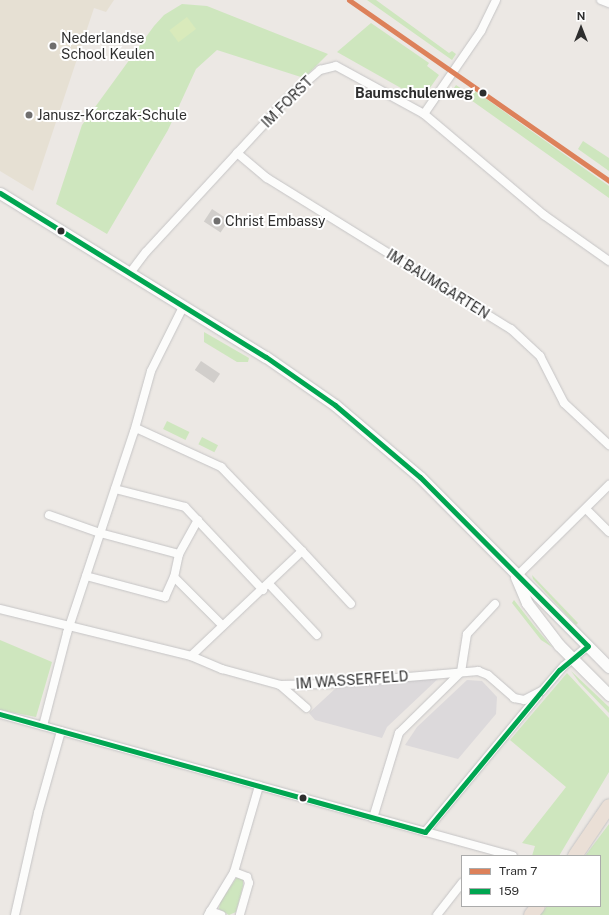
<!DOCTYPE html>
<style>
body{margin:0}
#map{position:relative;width:609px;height:915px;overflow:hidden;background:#ece8e4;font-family:"Public Sans",sans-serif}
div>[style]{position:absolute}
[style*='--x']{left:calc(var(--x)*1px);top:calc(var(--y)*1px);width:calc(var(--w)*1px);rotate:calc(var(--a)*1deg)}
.industrial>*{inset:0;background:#dcd9db}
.education>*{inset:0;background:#e6e0d3}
.green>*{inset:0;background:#cee6be;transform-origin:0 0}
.pitch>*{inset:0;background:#d9eabb;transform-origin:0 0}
.building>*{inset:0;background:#d1cecb;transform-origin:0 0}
.roads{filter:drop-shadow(0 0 1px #c5c4c5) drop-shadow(0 0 1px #c5c4c5)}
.minor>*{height:8px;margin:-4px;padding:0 4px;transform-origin:4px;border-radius:4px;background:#fcfcfb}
.secondary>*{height:11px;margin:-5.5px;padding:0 5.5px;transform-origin:5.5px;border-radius:5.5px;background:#fcfcfb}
.motorway>*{height:14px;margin:-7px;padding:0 7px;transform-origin:7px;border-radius:7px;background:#eadfd6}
.bus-1>*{height:5px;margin:-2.5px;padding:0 2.5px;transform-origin:2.5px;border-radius:2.5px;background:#00a651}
.tram-1>*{height:5px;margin:-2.5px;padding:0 2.5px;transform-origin:2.5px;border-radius:2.5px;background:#dd815a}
.dots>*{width:11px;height:11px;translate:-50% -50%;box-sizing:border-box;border:2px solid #fff;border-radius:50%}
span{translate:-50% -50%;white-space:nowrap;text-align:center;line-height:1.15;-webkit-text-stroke:4px #fff;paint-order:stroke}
.poi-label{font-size:14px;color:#2e2e2e}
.left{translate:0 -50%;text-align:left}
.stop-label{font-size:14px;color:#2e2e2e;font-weight:700}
.right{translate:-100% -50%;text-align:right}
.street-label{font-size:14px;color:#2e2e2e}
.legend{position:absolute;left:461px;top:855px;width:140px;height:52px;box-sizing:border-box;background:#fff;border:1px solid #ababab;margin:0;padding:5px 7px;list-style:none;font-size:12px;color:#2e2e2e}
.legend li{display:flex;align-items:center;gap:8px;height:20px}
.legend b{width:20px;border:1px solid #ababab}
.north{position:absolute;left:561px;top:8px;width:40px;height:40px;-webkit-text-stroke:3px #fff;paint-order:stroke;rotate:0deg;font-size:11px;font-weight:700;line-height:16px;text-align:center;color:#2e2e2e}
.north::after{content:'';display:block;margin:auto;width:14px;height:18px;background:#2e2e2e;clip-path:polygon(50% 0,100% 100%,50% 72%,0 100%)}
</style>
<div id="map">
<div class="industrial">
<div style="clip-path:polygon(442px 675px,387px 727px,382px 738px,315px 720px,309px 713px,336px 688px)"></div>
<div style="clip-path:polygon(467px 680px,482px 681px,497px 697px,496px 714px,458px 759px,405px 745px,417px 727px)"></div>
</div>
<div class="education">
<div style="clip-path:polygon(0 0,114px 0,106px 12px,94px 8px,33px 191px,0 171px)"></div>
</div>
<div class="green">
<div style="clip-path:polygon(367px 0,376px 0,449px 53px,452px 51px,456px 54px,452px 60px)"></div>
<div style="clip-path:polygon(182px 4px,207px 6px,328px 54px,304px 78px,217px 50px,196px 69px,168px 130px,107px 234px,56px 204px,82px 125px,154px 26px,164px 15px)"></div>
<div style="clip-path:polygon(371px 23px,429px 63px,427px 66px,439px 75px,425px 95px,406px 96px,408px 92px,337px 52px)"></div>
<div style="clip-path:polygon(456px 85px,471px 95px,475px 91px,609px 186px,609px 198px,454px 88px)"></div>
<div style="clip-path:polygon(583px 141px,609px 158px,609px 171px,578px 149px)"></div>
<div style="clip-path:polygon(204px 332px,249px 358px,248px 362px,237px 362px,204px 342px)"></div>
<div style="left:167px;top:421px;width:25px;height:9px;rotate:26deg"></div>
<div style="left:202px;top:437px;width:18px;height:8px;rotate:27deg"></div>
<div style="clip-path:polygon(532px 575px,578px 623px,576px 625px,533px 579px)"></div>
<div style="clip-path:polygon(514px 600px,535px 627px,552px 647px,541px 640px,512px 603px)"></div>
<div style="clip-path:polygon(0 640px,52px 662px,36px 717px,0 710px)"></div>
<div style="clip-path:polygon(571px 671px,609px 707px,609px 713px,579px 682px)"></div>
<div style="clip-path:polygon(567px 673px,609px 718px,609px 772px,559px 856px,532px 856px,535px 846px,522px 843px,566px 787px,510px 740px)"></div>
<div style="clip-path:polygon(609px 824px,609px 915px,540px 915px,547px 906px,600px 906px,600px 856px,585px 856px)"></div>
<div style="clip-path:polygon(237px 877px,243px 879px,243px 886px,236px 912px,229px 915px,219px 909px,220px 902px)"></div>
</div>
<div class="pitch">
<div style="left:187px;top:17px;width:15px;height:22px;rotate:53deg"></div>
</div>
<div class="building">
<div style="left:212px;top:209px;width:20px;height:15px;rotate:33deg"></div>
<div style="left:201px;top:361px;width:23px;height:11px;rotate:34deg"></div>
</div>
<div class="roads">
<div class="minor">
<div style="--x:601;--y:0;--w:9;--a:21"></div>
<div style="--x:424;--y:114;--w:101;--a:-55.5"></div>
<div style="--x:481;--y:31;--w:34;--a:-64"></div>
<div style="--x:237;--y:153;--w:39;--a:40"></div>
<div style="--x:267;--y:178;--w:287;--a:31.8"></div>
<div style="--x:511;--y:329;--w:40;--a:43"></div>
<div style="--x:540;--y:356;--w:53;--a:62.9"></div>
<div style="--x:564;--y:403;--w:62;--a:43"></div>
<div style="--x:130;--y:273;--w:26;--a:-53"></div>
<div style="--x:146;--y:252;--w:212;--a:-47.3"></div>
<div style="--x:290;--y:96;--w:40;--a:-41"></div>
<div style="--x:320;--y:70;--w:16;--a:-14"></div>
<div style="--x:336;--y:66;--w:100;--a:28.6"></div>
<div style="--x:424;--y:114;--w:157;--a:40.1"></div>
<div style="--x:544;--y:215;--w:80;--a:35.3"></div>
<div style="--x:136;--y:428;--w:94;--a:24.6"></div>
<div style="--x:221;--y:467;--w:117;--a:46"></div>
<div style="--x:115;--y:489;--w:72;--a:14.4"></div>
<div style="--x:185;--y:507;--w:114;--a:46.8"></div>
<div style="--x:587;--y:510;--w:31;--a:45"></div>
<div style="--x:49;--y:515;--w:54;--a:19.4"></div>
<div style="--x:100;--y:533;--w:82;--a:14.9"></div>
<div style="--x:179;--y:554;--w:39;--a:-61"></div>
<div style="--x:179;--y:554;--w:24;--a:102"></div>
<div style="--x:174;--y:577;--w:69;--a:45"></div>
<div style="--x:86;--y:576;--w:82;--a:14.9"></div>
<div style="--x:165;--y:597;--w:22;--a:-66"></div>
<div style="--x:516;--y:577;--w:131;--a:-44.7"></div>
<div style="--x:269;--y:584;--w:70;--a:46.7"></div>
<div style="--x:0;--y:609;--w:197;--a:13.8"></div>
<div style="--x:191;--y:656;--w:34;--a:23"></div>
<div style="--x:222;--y:669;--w:60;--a:15.4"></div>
<div style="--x:280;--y:685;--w:46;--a:-1.2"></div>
<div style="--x:326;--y:684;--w:153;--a:-4.9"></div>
<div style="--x:478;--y:671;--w:11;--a:22"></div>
<div style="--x:488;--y:675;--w:35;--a:41"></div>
<div style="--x:514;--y:698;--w:10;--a:11"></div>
<div style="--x:524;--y:700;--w:20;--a:-27"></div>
<div style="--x:542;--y:691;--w:33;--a:-49"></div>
<div style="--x:564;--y:666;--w:31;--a:-40"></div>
<div style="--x:191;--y:656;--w:153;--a:-43.4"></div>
<div style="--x:302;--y:551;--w:72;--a:47.2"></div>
<div style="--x:280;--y:685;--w:35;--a:41"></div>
<div style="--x:0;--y:714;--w:532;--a:15.47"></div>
<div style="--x:43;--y:726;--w:96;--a:-75.5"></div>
<div style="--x:67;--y:633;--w:212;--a:-71.6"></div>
<div style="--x:134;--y:432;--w:63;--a:-74.4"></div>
<div style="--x:151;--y:371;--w:72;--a:-63.4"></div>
<div style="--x:373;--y:818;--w:89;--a:-73"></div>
<div style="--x:399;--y:733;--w:87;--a:-44.5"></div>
<div style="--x:461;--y:672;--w:38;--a:-81"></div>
<div style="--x:467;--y:634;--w:41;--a:-47"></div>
<div style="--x:425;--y:832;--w:177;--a:-50.3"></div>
<div style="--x:234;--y:872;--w:14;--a:21"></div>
<div style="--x:247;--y:877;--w:6;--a:72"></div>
<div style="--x:249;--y:883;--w:33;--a:106"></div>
<div style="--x:210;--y:911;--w:12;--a:20"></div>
<div style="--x:15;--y:915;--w:105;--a:-77.3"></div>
<div style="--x:38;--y:813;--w:85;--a:-74.3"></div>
<div style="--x:208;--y:915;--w:50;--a:-58.8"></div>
<div style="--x:234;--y:872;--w:90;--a:-73.8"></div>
<div style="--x:437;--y:915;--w:41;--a:-52"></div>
</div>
<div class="secondary">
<div style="--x:0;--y:193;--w:312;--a:31.7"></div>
<div style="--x:266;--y:357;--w:84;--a:34.8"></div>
<div style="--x:335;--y:405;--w:111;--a:40.3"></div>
<div style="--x:420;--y:477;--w:268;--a:45.2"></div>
<div style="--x:516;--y:577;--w:28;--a:67"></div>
<div style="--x:527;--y:603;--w:53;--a:52.7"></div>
<div style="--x:559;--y:645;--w:71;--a:45"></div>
</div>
<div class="motorway">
<div style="--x:575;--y:856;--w:60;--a:-55.8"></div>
<div style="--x:531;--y:915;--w:11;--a:-52"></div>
</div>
</div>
<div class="bus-1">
<div style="--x:0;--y:193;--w:312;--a:31.7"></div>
<div style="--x:266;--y:357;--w:84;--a:34.8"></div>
<div style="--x:335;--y:405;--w:111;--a:40.3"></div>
<div style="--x:420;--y:477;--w:238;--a:45.2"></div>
<div style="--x:588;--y:646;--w:38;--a:140"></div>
<div style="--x:559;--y:670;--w:210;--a:129.6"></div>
<div style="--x:425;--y:832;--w:441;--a:-164.5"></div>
</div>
<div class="tram-1">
<div style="--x:349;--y:0;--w:317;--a:34.8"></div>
</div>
<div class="dots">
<div style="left:53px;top:46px;background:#706f6e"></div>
<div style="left:483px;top:93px;background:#2e2e2e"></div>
<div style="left:29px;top:115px;background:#706f6e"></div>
<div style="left:217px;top:221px;background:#706f6e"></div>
<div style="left:61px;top:231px;background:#2e2e2e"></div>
<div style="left:303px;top:798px;background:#2e2e2e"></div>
</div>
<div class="poi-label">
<span class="left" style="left:61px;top:46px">Nederlandse<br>School Keulen</span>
<span class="left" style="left:37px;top:115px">Janusz-Korczak-Schule</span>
<span class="left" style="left:225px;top:221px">Christ Embassy</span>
</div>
<div class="stop-label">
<span class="right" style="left:473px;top:93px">Baumschulenweg</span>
</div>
<div class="street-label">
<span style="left:287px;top:102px;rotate:-45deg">IM FORST</span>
<span style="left:438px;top:284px;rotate:32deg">IM BAUMGARTEN</span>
<span style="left:352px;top:680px;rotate:-4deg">IM WASSERFELD</span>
</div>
<ul class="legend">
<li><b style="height:5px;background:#dd815a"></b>Tram 7</li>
<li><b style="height:5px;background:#00a651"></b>159</li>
</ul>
<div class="north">N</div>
</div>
